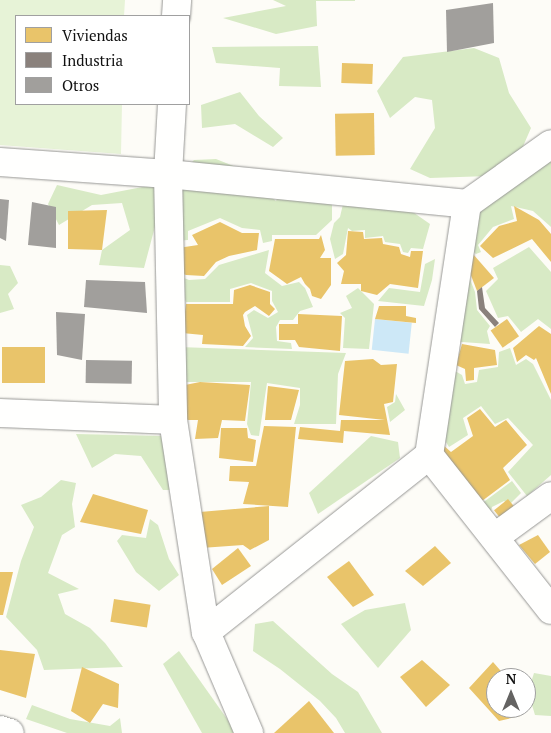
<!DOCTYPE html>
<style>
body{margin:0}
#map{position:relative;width:551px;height:733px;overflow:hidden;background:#fdfcf7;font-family:"PT Serif",serif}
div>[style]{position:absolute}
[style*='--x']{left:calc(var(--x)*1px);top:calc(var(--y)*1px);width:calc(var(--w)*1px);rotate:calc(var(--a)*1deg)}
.green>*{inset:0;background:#e7f3d7}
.forest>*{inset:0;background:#d8eac5}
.water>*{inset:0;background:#cde8f7;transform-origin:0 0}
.homes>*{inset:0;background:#e9c46a;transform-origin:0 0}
.industry>*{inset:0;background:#8a817c}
.building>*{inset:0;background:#a19f9c;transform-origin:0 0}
.roads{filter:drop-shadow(0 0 1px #979795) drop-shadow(0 0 1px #979795)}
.minor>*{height:28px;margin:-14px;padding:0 14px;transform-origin:14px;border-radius:14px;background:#fffffe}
span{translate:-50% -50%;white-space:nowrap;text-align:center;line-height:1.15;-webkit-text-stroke:5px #fff;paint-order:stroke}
.legend{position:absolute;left:15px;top:15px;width:175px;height:90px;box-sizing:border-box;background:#fff;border:1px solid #a0a0a0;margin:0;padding:6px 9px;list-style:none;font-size:15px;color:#111}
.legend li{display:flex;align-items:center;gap:10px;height:25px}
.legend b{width:25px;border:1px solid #a0a0a0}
.north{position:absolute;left:486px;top:668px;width:50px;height:50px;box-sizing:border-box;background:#fff;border:1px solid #a0a0a0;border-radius:50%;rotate:0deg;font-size:14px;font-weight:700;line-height:20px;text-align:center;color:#111}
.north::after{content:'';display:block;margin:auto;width:18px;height:22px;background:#646362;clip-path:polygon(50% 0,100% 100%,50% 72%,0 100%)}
</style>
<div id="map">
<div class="green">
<div style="clip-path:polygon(0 0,125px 0,124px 16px,16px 16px,16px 104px,122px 104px,121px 154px,0 145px)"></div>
</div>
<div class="forest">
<div style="clip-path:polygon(273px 0,355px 0,355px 1px,316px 1px,317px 26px,276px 34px,223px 18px,286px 6px)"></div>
<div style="clip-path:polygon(318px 46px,321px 87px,279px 86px,280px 68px,216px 63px,212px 47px)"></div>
<div style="clip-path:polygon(474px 48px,499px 58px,509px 93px,531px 128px,521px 151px,489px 176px,430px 178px,410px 169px,435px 128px,432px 100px,415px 97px,390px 118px,377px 91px,403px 57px)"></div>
<div style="clip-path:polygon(240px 92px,259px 116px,283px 138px,273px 147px,235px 124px,202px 128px,201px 105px)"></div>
<div style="clip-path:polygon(551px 139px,551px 227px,533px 211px,511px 206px,514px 219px,493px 227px,478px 245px,481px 252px,476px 254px,457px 238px,457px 215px)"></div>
<div style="clip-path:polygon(216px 159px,241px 169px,276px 201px,278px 196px,332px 199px,332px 220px,316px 235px,272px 235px,272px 241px,263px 243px,260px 230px,242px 228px,220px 218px,188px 231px,188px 240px,173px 241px,164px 191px,194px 160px)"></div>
<div style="clip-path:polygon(158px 184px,157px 219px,144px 268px,99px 265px,102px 250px,130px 230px,122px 203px,92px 205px,59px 225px,48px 204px,57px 185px,101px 195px)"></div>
<div style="clip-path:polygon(397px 201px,430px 224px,423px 249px,411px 248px,408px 253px,403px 252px,400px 244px,385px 242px,383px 236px,365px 238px,365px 230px,352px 231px,348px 228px,343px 254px,335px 259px,330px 239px,334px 223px,340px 217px,343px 204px)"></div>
<div style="clip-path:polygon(529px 247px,551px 272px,551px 329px,538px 319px,521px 332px,508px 316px,498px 318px,486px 291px,498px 279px,493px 268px)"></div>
<div style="clip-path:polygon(269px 250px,265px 273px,282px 286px,299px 282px,305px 288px,313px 307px,300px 311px,293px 320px,280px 320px,276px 327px,277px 341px,291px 343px,292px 349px,245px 347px,253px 338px,247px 315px,254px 310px,268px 318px,278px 312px,272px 301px,272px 291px,251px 283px,230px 289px,230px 302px,186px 302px,179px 284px,179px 276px,189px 280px,205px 279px,219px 265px)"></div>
<div style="clip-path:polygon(435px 259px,432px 280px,424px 306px,378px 301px,389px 288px,420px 292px,425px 264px)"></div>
<div style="clip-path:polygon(464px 264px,475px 292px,477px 310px,490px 326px,487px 331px,490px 344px,448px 341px)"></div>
<div style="clip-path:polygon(0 265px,10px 266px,18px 283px,8px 294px,14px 309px,0 313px)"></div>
<div style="clip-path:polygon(358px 288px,374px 304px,369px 349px,343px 348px,345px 318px,340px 313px,352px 308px,346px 296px)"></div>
<div style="clip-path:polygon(179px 347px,346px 353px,338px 374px,336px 424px,294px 424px,300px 405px,300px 388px,267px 383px,259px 436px,251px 435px,247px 424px,251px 382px,183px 382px)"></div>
<div style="clip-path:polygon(510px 348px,516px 365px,526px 359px,533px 364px,551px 400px,551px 475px,527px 496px,508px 472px,533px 445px,508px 418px,495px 424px,481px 406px,463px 418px,468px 435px,449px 447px,441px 434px,455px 371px,462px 375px,465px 384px,477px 382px,479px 370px,498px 367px,499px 352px)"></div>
<div style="clip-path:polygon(396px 394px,405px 410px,390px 422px,387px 407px,395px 402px)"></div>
<div style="clip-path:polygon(76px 434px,164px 436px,173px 490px,163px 490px,141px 456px,115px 454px,92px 468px)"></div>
<div style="clip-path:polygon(371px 436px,398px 442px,400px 458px,318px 514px,309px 493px)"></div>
<div style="clip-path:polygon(61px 480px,76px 483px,72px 504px,75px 527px,62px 535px,48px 573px,79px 589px,58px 594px,65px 614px,90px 628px,105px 643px,123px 667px,44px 670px,37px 650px,6px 617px,21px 561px,34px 527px,21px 505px,41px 497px)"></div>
<div style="clip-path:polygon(512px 481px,521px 493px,509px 505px,504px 501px,492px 507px,489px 521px,481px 504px)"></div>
<div style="clip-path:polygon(150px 519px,158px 525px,169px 559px,179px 575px,159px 591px,136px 572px,117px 541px,122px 535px,146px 538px)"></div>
<div style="clip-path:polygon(405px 603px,411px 630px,378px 668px,341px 624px,365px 610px)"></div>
<div style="clip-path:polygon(273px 621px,332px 674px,358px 692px,382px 733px,345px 733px,336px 718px,320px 701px,280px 669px,253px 651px,255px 624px)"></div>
<div style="clip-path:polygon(179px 651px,237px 733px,202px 733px,163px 664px)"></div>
<div style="clip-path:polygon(534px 673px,551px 676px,551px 716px,535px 715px,528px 692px)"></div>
<div style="clip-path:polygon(32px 705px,70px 719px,110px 726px,120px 718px,122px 733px,67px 733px,26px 719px)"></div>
</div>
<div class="water">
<div style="left:375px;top:319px;width:37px;height:31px;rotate:6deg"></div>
</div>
<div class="homes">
<div style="left:342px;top:63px;width:31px;height:20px;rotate:2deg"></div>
<div style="left:374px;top:113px;width:42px;height:39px;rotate:89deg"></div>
<div style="clip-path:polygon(514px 206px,539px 220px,551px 234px,551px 262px,532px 239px,493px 258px,480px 246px,499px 226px,517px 221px)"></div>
<div style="clip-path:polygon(107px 210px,102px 250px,68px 249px,68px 211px)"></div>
<div style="clip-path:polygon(220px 222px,242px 233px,259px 233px,257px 250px,229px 256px,216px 262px,204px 276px,186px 275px,175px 271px,178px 248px,198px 245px,192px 235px)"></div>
<div style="clip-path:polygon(348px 231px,363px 232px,364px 239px,382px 238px,383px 244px,399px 247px,401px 254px,410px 257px,411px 251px,423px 251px,418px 288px,390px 284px,377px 295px,361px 291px,361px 284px,341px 284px,344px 271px,337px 263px,346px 255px)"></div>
<div style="clip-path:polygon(321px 235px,325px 250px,320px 258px,331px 258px,331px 285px,321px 299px,312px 296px,310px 289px,305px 284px,301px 277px,287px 284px,269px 271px,275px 239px,319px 239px)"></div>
<div style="clip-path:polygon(473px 254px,494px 278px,477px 291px,465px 260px)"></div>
<div style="clip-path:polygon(250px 285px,270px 292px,270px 304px,275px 309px,269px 316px,255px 306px,245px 312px,243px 315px,245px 326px,251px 336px,243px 346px,202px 344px,203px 335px,182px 333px,186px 304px,233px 304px,234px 290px)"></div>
<div style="clip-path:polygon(379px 306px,406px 306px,406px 316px,416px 318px,416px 323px,375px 319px)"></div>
<div style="clip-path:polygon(298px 314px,342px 316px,340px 351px,299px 347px,295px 340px,279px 340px,279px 324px,298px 324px)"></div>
<div style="left:507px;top:319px;width:21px;height:20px;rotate:55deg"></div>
<div style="clip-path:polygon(539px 326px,551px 334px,551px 394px,536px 358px,534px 360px,526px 355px,517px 362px,513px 348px)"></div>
<div style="clip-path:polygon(462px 344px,495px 350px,497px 365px,474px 368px,474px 380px,466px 381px,465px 369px,456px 365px)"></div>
<div style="left:2px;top:347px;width:43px;height:36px"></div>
<div style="clip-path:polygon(373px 359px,381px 365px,397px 364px,393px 402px,384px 404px,390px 435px,344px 431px,343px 443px,298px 439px,300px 427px,340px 431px,341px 420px,385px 420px,339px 415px,345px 361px)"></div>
<div style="clip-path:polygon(200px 382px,250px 385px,245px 421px,222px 420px,218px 438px,195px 439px,198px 420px,187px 420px,185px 385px)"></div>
<div style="clip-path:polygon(268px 386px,299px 390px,291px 420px,265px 420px)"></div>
<div style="clip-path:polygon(480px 409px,495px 427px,506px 420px,527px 445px,503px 468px,510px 480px,482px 501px,440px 461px,443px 445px,451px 452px,473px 436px,467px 418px)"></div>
<div style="clip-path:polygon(264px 426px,296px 427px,288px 507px,243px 504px,249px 482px,229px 481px,230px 466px,256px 466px)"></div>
<div style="clip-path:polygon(221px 428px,247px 428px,248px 438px,256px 440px,253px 462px,219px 458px)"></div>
<div style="clip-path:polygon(93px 494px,148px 510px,141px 534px,80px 522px)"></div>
<div style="left:508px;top:499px;width:13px;height:18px;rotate:51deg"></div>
<div style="clip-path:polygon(269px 506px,269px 540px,250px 550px,243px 545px,201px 548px,200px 512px)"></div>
<div style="clip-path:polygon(538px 535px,550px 552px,535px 564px,519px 545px)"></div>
<div style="clip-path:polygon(435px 546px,451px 563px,423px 586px,405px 571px)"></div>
<div style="clip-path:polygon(238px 548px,251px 566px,222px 585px,212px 569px)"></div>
<div style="clip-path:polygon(349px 561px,374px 595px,353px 607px,327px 577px)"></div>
<div style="clip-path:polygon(0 572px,13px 572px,3px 615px,0 615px)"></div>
<div style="left:114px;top:599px;width:37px;height:23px;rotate:9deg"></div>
<div style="clip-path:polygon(0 650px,35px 654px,26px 698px,0 690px)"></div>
<div style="clip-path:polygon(422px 660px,450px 685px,426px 707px,400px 677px)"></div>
<div style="clip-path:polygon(493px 662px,507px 678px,496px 678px,496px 708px,526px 708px,526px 701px,531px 706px,520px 716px,499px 721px,469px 688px)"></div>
<div style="clip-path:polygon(82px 667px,119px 684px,118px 708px,103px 704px,90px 723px,71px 711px)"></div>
<div style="clip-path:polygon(309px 701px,334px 733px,274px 733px)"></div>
</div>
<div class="industry">
<div style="clip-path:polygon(482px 287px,485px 308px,499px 323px,495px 327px,479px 309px,477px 291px)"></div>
</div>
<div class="building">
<div style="clip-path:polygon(493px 3px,494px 43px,447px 52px,446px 10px)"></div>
<div style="clip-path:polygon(0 199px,9px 200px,6px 241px,0 238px)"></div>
<div style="clip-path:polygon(32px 202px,56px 207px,56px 248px,28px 245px)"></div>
<div style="clip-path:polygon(86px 280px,145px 282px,147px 313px,84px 307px)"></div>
<div style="clip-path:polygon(56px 312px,85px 314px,82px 360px,57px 355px)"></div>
<div style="left:86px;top:360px;width:46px;height:23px;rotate:1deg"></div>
</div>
<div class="roads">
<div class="minor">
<div style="--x:176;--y:16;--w:16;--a:-86"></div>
<div style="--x:172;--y:104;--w:70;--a:93.3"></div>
<div style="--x:168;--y:174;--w:246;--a:88.8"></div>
<div style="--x:173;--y:420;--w:215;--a:81.2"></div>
<div style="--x:206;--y:632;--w:110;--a:66.9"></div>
<div style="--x:0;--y:162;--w:168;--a:4.1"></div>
<div style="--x:168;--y:174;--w:301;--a:5.7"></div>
<div style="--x:467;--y:204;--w:103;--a:-35.5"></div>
<div style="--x:467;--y:204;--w:254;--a:98.6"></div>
<div style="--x:429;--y:455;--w:197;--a:51.8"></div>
<div style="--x:0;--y:413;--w:173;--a:2.3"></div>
<div style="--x:495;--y:537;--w:69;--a:-36.2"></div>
<div style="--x:206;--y:632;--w:285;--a:-38.4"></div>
<div style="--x:0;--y:730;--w:10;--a:17"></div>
</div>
</div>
<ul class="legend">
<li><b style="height:14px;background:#e9c46a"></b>Viviendas</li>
<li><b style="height:14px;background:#8a817c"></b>Industria</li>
<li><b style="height:14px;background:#a19f9c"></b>Otros</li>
</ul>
<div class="north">N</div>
</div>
